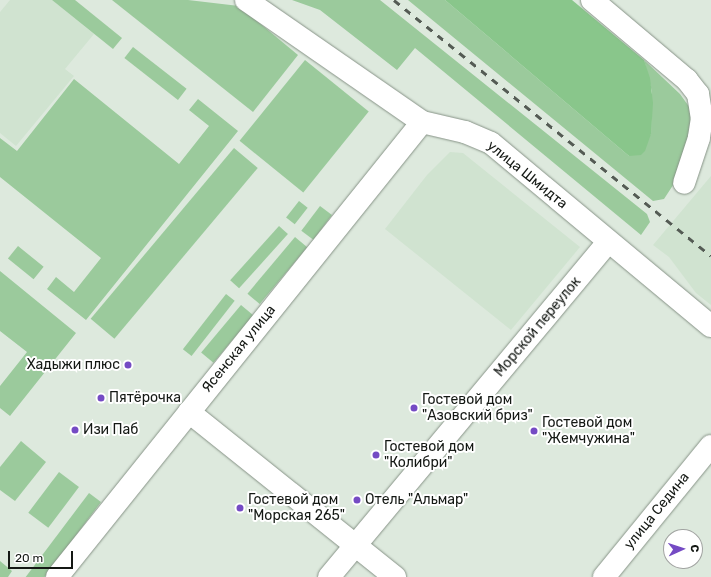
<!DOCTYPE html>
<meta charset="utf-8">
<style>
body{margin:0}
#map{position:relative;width:711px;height:577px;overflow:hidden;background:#dde9dd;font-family:Rubik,sans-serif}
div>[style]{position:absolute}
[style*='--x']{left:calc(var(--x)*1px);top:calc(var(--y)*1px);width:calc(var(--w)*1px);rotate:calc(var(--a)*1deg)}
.built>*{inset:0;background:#d0e3d0}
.green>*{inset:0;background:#9bca9c;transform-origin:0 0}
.forest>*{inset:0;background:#89c68b}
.roads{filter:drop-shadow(0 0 1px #879387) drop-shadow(0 0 1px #879387)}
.street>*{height:22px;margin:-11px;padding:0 11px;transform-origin:11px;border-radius:11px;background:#fff}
.secondary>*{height:22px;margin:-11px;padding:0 11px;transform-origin:11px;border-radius:11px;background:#fff}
.rail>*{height:3px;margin-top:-1.5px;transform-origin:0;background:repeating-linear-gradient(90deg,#545b54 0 7px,transparent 0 14px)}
.dots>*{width:11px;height:11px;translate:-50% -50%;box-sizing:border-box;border:2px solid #fff;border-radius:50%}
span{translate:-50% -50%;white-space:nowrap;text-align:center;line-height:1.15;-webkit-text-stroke:4px #fff;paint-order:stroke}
.street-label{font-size:14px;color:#141814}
.poi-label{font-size:14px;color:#141814}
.right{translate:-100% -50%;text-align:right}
.left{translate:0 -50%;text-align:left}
.north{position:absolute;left:663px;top:529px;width:40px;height:40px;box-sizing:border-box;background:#fff;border:1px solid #a1a3a1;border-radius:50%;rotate:87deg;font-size:11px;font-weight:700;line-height:16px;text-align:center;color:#141814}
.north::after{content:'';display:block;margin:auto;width:14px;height:18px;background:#754bc4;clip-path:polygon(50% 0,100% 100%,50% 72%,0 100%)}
.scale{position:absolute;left:8px;top:551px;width:65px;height:18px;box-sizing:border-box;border:2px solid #141814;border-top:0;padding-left:5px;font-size:12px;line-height:14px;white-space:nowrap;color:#141814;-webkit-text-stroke:3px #fff;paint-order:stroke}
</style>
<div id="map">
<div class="built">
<div style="clip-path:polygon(10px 0,52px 0,94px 34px,65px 69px,74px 76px,16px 146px,0 133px,0 12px)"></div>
<div style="clip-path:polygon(450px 152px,463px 153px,580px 247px,511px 330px,385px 229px,427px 175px)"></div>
<div style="clip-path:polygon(711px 176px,711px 305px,696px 293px,669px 257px,653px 245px)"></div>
</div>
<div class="green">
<div style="clip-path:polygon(52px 0,75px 0,122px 38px,113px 49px)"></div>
<div style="clip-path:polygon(112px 0,188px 0,239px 6px,298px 55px,253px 112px)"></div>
<div style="clip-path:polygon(292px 0,380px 0,647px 214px,650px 222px,641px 235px,415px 48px,397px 70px,320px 10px)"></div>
<div style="clip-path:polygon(408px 0,445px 0,629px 156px,651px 134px,652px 92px,644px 60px,680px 94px,690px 108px,691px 118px,690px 134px,679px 176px,664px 199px,653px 201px)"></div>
<div style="left:133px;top:47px;width:68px;height:14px;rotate:38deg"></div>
<div style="left:305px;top:60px;width:82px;height:104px;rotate:39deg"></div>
<div style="clip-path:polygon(74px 79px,179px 164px,209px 126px,189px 110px,198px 99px,238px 131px,86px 320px,47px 289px,56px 277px,74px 292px,101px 258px,0 177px,0 138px,17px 151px)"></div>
<div style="left:234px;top:148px;width:31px;height:223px;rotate:40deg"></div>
<div style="left:299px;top:201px;width:11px;height:21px;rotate:38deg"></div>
<div style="left:320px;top:206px;width:15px;height:31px;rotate:37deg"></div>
<div style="left:279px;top:226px;width:12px;height:73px;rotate:42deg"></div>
<div style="left:295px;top:237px;width:16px;height:74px;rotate:40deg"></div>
<div style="left:18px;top:246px;width:33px;height:16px;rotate:39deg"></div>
<div style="clip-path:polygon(0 271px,76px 333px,10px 416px,0 408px,0 386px,27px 352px,0 331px)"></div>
<div style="left:226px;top:294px;width:11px;height:70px;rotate:38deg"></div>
<div style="left:241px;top:305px;width:16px;height:62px;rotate:40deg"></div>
<div style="clip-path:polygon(21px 441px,46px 462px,15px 501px,0 490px,0 467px)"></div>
<div style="left:59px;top:472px;width:25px;height:51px;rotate:37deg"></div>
<div style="left:89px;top:493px;width:15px;height:107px;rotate:37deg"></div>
<div style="clip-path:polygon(0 561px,12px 571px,8px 577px,0 577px)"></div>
</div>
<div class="forest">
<div style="clip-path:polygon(445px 0,572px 0,644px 60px,650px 78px,653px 103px,651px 134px,645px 151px,641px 155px,629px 156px)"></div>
</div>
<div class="roads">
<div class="street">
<div style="--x:246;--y:0;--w:214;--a:34.7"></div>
<div style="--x:592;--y:0;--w:124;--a:40.1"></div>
<div style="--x:687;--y:80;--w:18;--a:52"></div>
<div style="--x:698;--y:94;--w:24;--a:81"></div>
<div style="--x:702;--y:118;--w:20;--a:99"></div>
<div style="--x:699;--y:138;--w:47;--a:108.4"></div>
<div style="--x:189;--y:412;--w:264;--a:38.7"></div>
<div style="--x:329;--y:577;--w:436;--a:-50.2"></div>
<div style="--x:604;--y:577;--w:169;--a:-50.8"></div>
</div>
<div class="secondary">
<div style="--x:57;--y:577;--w:583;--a:-51.26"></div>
<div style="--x:422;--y:122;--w:44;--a:13.1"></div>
<div style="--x:465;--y:132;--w:28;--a:23"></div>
<div style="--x:491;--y:143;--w:286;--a:39.8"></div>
</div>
</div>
<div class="rail">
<div style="--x:394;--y:0;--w:407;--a:38.9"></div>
</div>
<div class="dots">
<div style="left:128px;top:365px;background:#754bc4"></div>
<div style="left:101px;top:398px;background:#754bc4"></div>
<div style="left:414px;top:408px;background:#754bc4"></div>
<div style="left:75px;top:430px;background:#754bc4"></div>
<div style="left:534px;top:431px;background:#754bc4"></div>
<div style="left:376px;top:455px;background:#754bc4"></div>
<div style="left:357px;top:500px;background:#754bc4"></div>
<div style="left:240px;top:508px;background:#754bc4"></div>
</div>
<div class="street-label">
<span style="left:527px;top:175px;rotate:39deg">улица Шмидта</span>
<span style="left:538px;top:327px;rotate:-50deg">Морской переулок</span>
<span style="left:239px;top:349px;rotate:-51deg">Ясенская улица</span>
<span style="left:657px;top:511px;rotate:-51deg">улица Седина</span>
</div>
<div class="poi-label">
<span class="right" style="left:120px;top:365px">Хадыжи плюс</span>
<span class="left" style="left:109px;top:398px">Пятёрочка</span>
<span class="left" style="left:422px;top:408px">Гостевой дом<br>"Азовский бриз"</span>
<span class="left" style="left:542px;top:431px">Гостевой дом<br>"Жемчужина"</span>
<span class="left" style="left:83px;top:430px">Изи Паб</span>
<span class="left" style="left:384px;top:455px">Гостевой дом<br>"Колибри"</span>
<span class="left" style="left:248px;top:508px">Гостевой дом<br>"Морская 265"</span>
<span class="left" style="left:365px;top:500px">Отель "Альмар"</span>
</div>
<div class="north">С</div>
<div class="scale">20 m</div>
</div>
